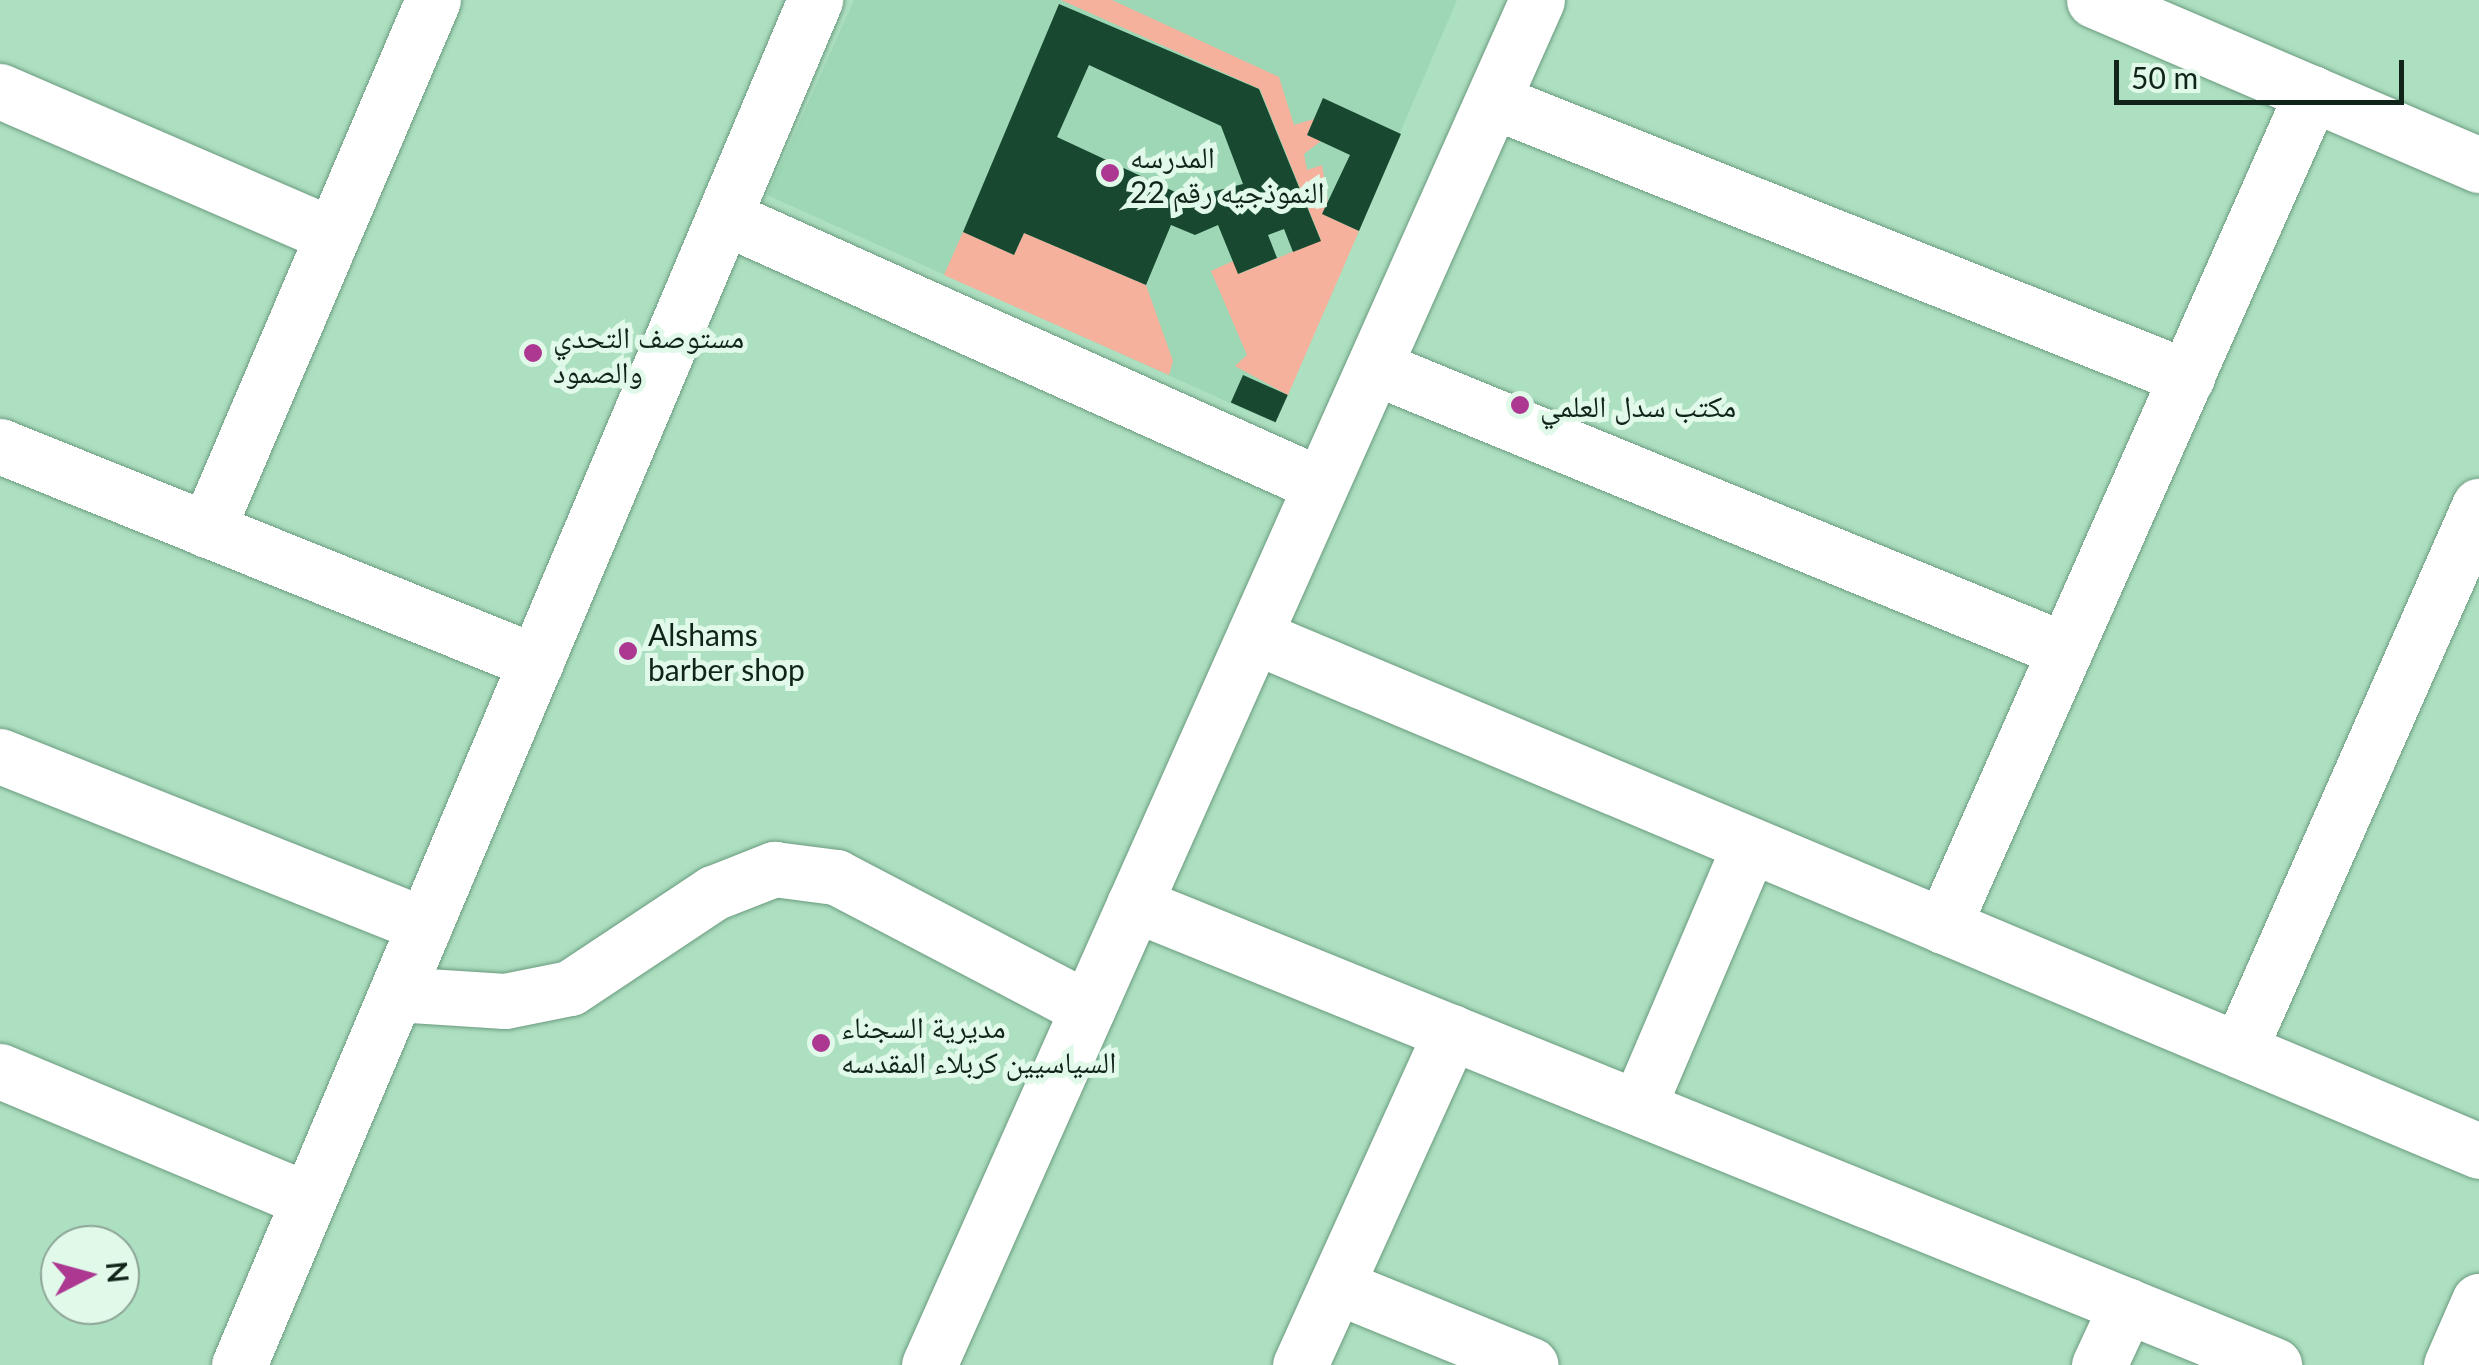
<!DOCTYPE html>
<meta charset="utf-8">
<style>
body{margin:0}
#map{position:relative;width:2479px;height:1365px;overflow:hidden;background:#addfc1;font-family:Lato,"Noto Naskh Arabic",sans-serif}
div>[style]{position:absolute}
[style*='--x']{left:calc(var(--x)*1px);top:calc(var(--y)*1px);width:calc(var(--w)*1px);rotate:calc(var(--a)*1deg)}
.built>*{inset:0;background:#9dd7b5}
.green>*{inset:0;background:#f5b19c}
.building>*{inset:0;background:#184830;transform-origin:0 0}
.roads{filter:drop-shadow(0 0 2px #6b9b7f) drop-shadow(0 0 2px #6b9b7f)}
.minor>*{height:55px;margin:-27.5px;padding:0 27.5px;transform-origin:27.5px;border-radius:27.5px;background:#fff}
.dots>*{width:28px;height:28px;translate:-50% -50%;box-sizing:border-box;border:5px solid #e0f9e9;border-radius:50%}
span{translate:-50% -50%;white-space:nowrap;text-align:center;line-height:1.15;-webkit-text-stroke:10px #e0f9e9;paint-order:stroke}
.poi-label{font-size:30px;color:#112419}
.left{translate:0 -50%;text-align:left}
.north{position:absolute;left:40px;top:1225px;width:100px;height:100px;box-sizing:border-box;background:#e0f9e9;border:2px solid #8da496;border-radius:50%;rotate:84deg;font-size:28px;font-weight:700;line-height:40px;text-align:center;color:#112419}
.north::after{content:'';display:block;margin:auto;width:35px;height:45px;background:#ac3891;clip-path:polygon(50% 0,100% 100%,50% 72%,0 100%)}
.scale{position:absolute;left:2114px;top:60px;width:290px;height:45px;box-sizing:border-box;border:5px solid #112419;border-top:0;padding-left:12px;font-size:30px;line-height:35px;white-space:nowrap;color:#112419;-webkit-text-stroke:8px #e0f9e9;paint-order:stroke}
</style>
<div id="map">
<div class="built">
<div style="clip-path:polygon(854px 0,1457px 0,1275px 423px,767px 195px)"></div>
</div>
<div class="green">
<div style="clip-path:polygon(1061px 0,1112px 0,1279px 77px,1294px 125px,1314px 119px,1307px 135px,1321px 141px,1304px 154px,1307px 170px,1322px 165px,1328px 201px,1322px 214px,1359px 231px,1288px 395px,1235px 366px,1247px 355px,1211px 271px,1233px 261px,1239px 274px,1321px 240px,1260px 89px)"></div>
<div style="clip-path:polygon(963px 232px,1014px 255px,1024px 233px,1146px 285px,1173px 361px,1169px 375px,944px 275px)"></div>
</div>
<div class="building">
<div style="clip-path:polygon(evenodd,1059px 4px,1259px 89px,1321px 241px,1293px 252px,1284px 229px,1268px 235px,1277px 258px,1238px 274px,1218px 225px,1195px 235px,1171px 225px,1146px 285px,1024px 233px,1014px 255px,963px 232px,1059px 4px,1089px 65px,1221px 126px,1243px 184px,1188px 198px,1057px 137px,1089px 65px)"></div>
<div style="clip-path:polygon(1323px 98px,1401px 134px,1359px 231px,1322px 214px,1350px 155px,1307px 135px)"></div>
<div style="left:1243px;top:375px;width:49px;height:30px;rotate:24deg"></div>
</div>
<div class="roads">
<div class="minor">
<div style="--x:2094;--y:0;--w:419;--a:23.2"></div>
<div style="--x:0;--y:91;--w:360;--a:23.4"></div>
<div style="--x:1493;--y:101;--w:747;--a:21.69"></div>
<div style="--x:724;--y:217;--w:654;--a:24.18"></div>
<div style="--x:1374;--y:367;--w:747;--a:22.27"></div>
<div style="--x:0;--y:446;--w:578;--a:21.95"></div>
<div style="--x:207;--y:530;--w:576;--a:-66.91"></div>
<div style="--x:1254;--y:636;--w:1329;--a:22.8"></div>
<div style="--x:0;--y:756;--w:457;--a:21.7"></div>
<div style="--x:1134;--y:904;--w:1230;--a:22.02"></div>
<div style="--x:1943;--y:926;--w:911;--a:-66.11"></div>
<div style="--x:396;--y:994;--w:109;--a:3.7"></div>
<div style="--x:505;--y:1001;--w:66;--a:-11.3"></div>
<div style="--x:570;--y:988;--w:172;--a:-33.6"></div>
<div style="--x:713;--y:893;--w:66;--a:-21.5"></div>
<div style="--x:774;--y:869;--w:63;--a:7.4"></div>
<div style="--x:836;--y:877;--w:284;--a:27.6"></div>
<div style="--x:2239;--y:1050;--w:595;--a:-66.19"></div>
<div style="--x:0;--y:1071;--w:334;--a:22.7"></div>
<div style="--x:1638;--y:1107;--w:285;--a:-66.9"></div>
<div style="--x:1336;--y:1286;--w:210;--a:22.1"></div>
<div style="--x:239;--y:1365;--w:1482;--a:-67.12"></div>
<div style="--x:929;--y:1365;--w:1494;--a:-65.99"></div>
<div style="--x:1300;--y:1365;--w:366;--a:-65.6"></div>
<div style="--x:2099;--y:1365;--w:66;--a:-65"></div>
<div style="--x:2451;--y:1365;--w:70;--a:-66.4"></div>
</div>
</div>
<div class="dots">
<div style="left:1110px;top:173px;background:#ac3891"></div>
<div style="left:533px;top:353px;background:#ac3891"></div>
<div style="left:1520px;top:405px;background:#ac3891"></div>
<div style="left:628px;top:651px;background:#ac3891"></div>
<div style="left:821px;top:1043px;background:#ac3891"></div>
</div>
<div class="poi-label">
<span class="left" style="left:1130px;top:173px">المدرسه<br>النموذجيه رقم 22</span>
<span class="left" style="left:553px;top:353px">مستوصف التحدي<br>والصمود</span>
<span class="left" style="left:1540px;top:405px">مكتب سدل العلمي</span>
<span class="left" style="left:648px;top:651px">Alshams<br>barber shop</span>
<span class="left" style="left:841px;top:1043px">مديرية السجناء<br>السياسيين كربلاء المقدسه</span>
</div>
<div class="north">N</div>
<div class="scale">50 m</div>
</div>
